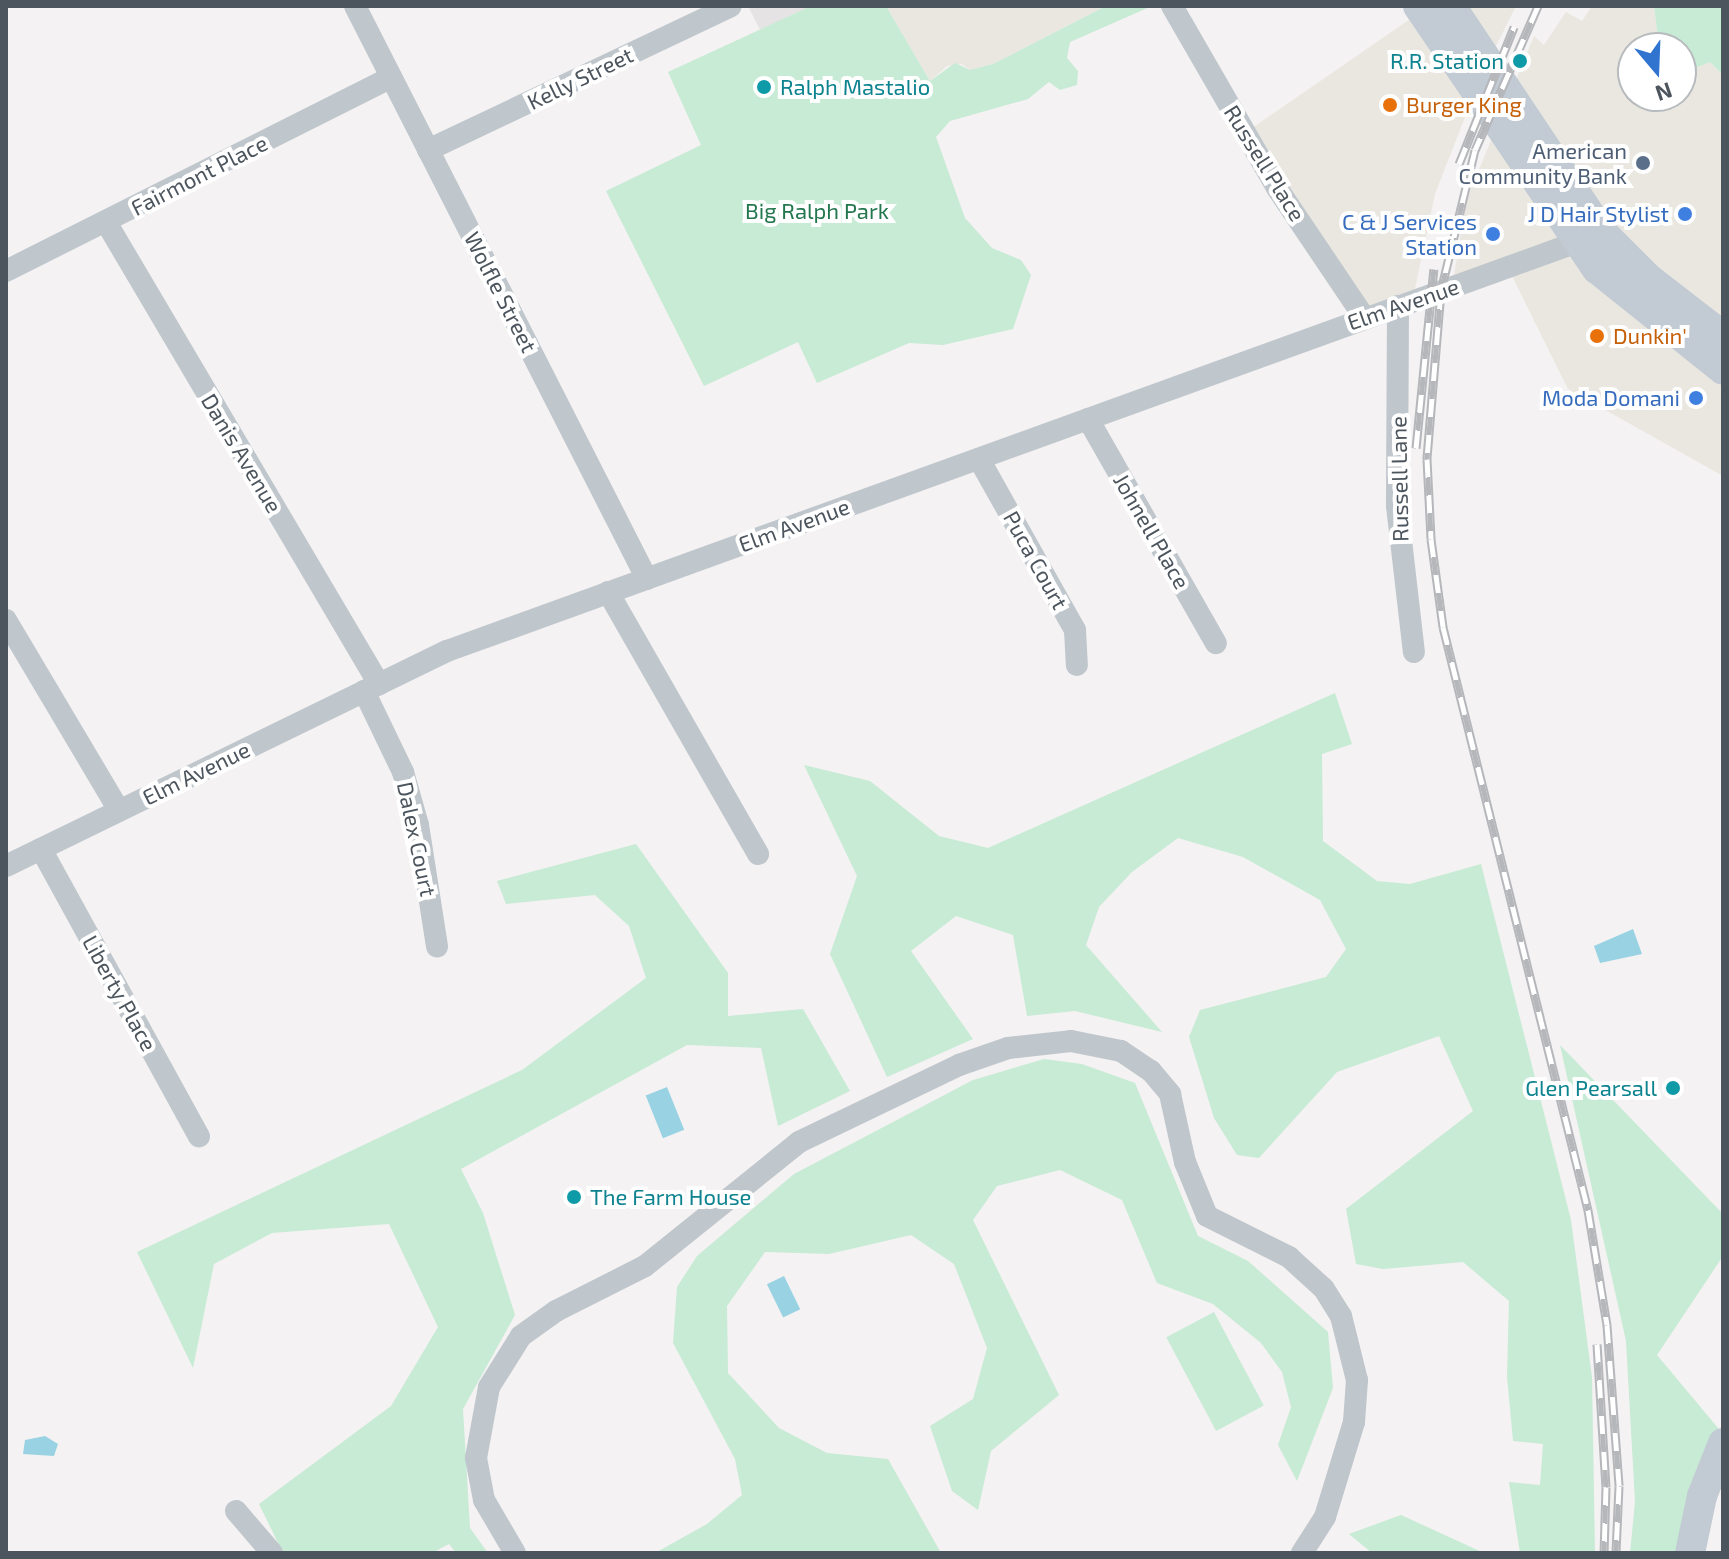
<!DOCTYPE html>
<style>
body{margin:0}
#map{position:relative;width:1729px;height:1559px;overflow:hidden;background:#f4f2f2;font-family:"Exo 2",sans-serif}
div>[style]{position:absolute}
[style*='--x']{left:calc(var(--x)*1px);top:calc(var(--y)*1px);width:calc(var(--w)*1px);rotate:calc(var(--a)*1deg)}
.commercial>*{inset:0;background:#eae7e0}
.education>*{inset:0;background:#e5e3e3}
.green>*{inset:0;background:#c7ebd5;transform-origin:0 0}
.water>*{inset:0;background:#99d3e3;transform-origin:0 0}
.street>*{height:22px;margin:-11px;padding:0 11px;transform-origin:11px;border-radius:11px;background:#bfc6cc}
.secondary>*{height:30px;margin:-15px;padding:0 15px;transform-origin:15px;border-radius:15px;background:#c2cad3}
.rail>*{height:9px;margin-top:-4.5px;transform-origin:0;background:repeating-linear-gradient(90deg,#fff 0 18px,#b5b7bb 0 36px);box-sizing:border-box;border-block:2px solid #b5b7bb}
.dots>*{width:22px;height:22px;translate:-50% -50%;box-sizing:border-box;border:4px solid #fff;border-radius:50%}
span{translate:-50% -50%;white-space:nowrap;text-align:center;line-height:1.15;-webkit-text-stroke:8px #fff;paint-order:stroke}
.culture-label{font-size:22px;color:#0d838f}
.right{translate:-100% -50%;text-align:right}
.left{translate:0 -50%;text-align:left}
.street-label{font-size:22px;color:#4c555d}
.food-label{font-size:22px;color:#c56008}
.service-label{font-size:22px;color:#4e5e75}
.park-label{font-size:22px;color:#23774e}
.shop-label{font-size:22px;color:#366cbe}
.frame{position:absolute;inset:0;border:8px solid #4c555d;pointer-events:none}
.north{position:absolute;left:1617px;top:32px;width:80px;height:80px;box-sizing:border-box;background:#fff;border:2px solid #b7bbbe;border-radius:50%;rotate:161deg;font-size:22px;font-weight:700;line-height:32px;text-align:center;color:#4c555d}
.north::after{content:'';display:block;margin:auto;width:28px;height:36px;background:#3074d0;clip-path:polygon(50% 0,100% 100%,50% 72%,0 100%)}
</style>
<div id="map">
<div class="commercial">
<div style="clip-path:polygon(886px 6px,1106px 6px,993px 64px,970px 70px,962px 64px,947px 66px,930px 81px)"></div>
<div style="clip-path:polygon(1429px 6px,1516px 6px,1481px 76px,1435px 194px,1413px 298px,1369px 310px,1245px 133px)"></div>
<div style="clip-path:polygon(1592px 6px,1654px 6px,1659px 48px,1633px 48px,1633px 96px,1681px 96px,1681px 74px,1710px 62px,1723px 75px,1723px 476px,1568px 389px,1510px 272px,1451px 294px,1466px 201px,1534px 36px,1544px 45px,1566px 12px,1582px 21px)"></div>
</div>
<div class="education">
<div style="clip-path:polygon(748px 6px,811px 6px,760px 30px)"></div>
</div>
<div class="green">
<div style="clip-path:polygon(811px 6px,886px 6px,930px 81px,955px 63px,970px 70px,993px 64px,1106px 6px,1152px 6px,1070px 42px,1067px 58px,1078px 71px,1077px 85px,1060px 90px,1049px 82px,1028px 99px,950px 121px,936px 137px,965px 218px,992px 248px,1021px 260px,1031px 275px,1013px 329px,943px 345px,909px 343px,817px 383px,798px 342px,704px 386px,606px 191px,701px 145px,668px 72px)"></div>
<div style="clip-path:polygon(1654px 6px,1723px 6px,1723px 75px,1710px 62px,1681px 74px,1681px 48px,1659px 48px)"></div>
<div style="clip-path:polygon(1335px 693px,1352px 744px,1322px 754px,1323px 841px,1377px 881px,1410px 884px,1481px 864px,1571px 1220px,1592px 1377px,1595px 1553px,1520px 1553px,1509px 1482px,1540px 1485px,1543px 1444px,1513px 1441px,1507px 1376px,1509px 1301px,1463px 1262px,1383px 1269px,1356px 1264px,1346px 1209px,1473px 1111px,1439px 1036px,1337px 1072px,1259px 1158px,1237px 1155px,1214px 1118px,1189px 1037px,1200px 1010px,1326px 977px,1346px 949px,1320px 900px,1243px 857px,1178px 838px,1132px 872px,1099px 907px,1086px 945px,1162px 1032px,1075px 1011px,1027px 1016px,1013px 935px,956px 916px,911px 951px,973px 1039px,887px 1077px,830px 954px,857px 876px,804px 765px,870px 781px,939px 836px,988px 848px)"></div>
<div style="clip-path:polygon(636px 844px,728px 973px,728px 1016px,803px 1009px,850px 1091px,778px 1126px,761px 1048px,687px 1045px,461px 1169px,483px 1213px,515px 1315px,463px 1409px,470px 1528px,488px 1553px,456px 1553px,449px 1544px,432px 1553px,283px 1553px,259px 1504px,391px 1406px,438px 1327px,389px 1224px,272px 1233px,214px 1264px,193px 1368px,137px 1252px,522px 1070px,646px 978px,629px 926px,595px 895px,506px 904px,497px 881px)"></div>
<div style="clip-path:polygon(1560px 1045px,1723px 1214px,1723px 1256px,1657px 1355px,1723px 1434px,1689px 1553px,1630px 1553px,1635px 1502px,1626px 1341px)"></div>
<div style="clip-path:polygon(1044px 1059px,1082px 1064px,1135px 1083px,1198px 1236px,1248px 1261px,1328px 1332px,1333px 1388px,1297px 1481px,1278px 1445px,1291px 1407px,1282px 1372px,1261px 1343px,1213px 1304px,1157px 1283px,1122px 1200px,1060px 1170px,997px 1186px,973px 1220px,1059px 1395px,991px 1451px,978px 1510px,952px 1491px,930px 1426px,973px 1399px,987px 1348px,954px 1264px,911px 1235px,829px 1254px,765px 1252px,727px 1306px,728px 1373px,779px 1428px,827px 1453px,888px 1459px,941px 1553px,655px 1553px,707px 1524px,742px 1495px,735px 1459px,673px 1343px,677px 1287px,697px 1256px,794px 1174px,973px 1080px)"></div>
<div style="left:1214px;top:1312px;width:106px;height:54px;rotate:62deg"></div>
<div style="clip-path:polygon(1401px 1515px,1484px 1553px,1372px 1553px,1349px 1534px)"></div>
</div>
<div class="water">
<div style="clip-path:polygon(1633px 929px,1642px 954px,1600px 963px,1594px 946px)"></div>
<div style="left:667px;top:1087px;width:46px;height:23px;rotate:68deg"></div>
<div style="left:784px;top:1276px;width:37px;height:19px;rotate:64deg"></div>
<div style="clip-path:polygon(45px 1436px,58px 1444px,54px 1456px,23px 1454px,25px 1440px)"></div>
</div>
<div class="street">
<div style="--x:355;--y:6;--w:643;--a:63"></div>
<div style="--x:1172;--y:6;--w:210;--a:60"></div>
<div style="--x:1277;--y:188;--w:156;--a:56"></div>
<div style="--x:428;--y:150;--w:335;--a:-25.4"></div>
<div style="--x:106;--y:222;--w:537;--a:59.42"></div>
<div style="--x:6;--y:271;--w:431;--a:-26.7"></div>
<div style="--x:1398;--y:306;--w:200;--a:90.3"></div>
<div style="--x:1397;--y:506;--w:147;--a:83.4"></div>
<div style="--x:1088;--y:419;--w:258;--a:60.3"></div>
<div style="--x:979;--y:459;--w:196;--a:60.7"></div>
<div style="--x:1075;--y:630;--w:35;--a:87"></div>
<div style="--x:608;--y:592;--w:302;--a:60.2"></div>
<div style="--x:6;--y:620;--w:221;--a:59.3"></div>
<div style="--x:364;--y:691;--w:90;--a:64.3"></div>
<div style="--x:403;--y:772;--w:55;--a:74.2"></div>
<div style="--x:418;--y:825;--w:123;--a:81.1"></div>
<div style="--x:41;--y:849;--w:328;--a:61.2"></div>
<div style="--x:6;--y:866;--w:491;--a:-26"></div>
<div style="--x:447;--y:651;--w:1217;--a:-19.89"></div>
<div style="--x:236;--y:1511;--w:55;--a:49.4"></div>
<div style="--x:515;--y:1553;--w:61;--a:-120.3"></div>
<div style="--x:484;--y:1500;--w:43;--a:-100.8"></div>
<div style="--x:476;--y:1458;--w:72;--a:-79.6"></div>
<div style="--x:489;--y:1387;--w:60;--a:-57.9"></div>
<div style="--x:521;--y:1336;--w:43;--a:-35.5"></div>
<div style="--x:556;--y:1311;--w:100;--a:-26.8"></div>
<div style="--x:645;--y:1266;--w:198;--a:-38.8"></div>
<div style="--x:799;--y:1142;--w:178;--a:-25.7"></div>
<div style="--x:959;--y:1065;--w:52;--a:-19.1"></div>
<div style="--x:1008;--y:1048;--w:63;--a:-6.3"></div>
<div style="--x:1071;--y:1041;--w:51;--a:11.3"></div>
<div style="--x:1121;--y:1051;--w:36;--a:34"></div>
<div style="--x:1151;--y:1071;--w:30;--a:50"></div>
<div style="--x:1170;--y:1094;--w:70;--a:77.6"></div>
<div style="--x:1185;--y:1162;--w:58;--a:67.8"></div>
<div style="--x:1207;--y:1216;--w:92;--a:26.6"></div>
<div style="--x:1289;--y:1257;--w:47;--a:42.4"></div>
<div style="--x:1324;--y:1289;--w:32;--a:58"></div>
<div style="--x:1341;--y:1316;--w:66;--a:76"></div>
<div style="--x:1357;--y:1380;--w:42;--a:94.1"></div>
<div style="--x:1354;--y:1422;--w:99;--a:107"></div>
<div style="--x:1325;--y:1517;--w:43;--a:122.6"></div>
</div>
<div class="secondary">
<div style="--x:1418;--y:6;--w:318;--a:55.8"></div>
<div style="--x:1597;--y:269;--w:161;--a:38.7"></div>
<div style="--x:1451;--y:6;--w:272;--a:56.3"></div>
<div style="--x:1602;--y:232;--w:66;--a:45"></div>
<div style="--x:1649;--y:279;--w:93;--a:37.6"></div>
<div style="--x:1690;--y:1553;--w:58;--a:-78.1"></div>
<div style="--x:1702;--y:1496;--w:57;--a:-68.4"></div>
</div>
<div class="rail">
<div style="--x:1538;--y:6;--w:157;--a:113.6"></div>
<div style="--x:1475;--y:150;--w:145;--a:103.6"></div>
<div style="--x:1441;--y:291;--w:169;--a:94.8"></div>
<div style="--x:1427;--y:459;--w:80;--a:87.1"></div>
<div style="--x:1431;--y:539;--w:89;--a:82.2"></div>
<div style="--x:1443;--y:627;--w:601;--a:76.03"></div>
<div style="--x:1588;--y:1210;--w:117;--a:80.6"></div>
<div style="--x:1607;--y:1325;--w:161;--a:85.7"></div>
<div style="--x:1619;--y:1486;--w:67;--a:92.6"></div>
<div style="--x:1459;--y:164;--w:148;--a:-68.1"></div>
<div style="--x:1416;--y:448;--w:180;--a:-84.3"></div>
<div style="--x:1597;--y:1344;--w:143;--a:86.4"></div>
<div style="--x:1606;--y:1487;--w:66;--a:91.7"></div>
</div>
<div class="dots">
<div style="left:1520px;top:61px;background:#0f9aa8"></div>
<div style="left:764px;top:87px;background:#0f9aa8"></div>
<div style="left:1390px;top:105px;background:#e8710a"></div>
<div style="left:1643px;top:163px;background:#5c6f8a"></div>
<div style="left:1685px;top:214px;background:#3f7fe0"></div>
<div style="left:1493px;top:234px;background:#3f7fe0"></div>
<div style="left:1597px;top:336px;background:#e8710a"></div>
<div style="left:1696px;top:398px;background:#3f7fe0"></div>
<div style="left:1673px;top:1088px;background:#0f9aa8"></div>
<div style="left:574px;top:1197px;background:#0f9aa8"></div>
</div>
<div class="culture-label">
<span class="right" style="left:1504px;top:61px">R.R. Station</span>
<span class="left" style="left:780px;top:87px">Ralph Mastalio</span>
<span class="right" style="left:1657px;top:1088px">Glen Pearsall</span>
<span class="left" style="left:590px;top:1197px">The Farm House</span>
</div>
<div class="street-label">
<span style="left:580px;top:78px;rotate:-26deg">Kelly Street</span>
<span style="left:1265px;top:163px;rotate:58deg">Russell Place</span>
<span style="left:199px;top:175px;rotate:-27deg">Fairmont Place</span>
<span style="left:501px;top:292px;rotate:63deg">Wolfle Street</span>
<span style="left:1403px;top:304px;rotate:-19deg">Elm Avenue</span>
<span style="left:242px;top:453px;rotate:59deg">Danis Avenue</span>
<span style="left:1399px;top:479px;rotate:-91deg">Russell Lane</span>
<span style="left:794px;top:525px;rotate:-20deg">Elm Avenue</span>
<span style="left:1152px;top:531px;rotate:60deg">Johnell Place</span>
<span style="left:1036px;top:560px;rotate:61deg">Puca Court</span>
<span style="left:196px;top:773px;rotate:-26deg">Elm Avenue</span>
<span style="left:417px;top:839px;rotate:78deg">Dalex Court</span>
<span style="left:120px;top:993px;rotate:61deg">Liberty Place</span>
</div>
<div class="food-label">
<span class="left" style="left:1406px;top:105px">Burger King</span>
<span class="left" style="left:1613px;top:336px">Dunkin'</span>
</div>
<div class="service-label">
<span class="right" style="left:1627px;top:163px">American<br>Community Bank</span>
</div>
<div class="park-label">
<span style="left:817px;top:211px">Big Ralph Park</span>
</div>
<div class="shop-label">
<span class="right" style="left:1669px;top:214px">J D Hair Stylist</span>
<span class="right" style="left:1477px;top:234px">C &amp; J Services<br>Station</span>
<span class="right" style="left:1680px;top:398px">Moda Domani</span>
</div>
<div class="frame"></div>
<div class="north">N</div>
</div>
